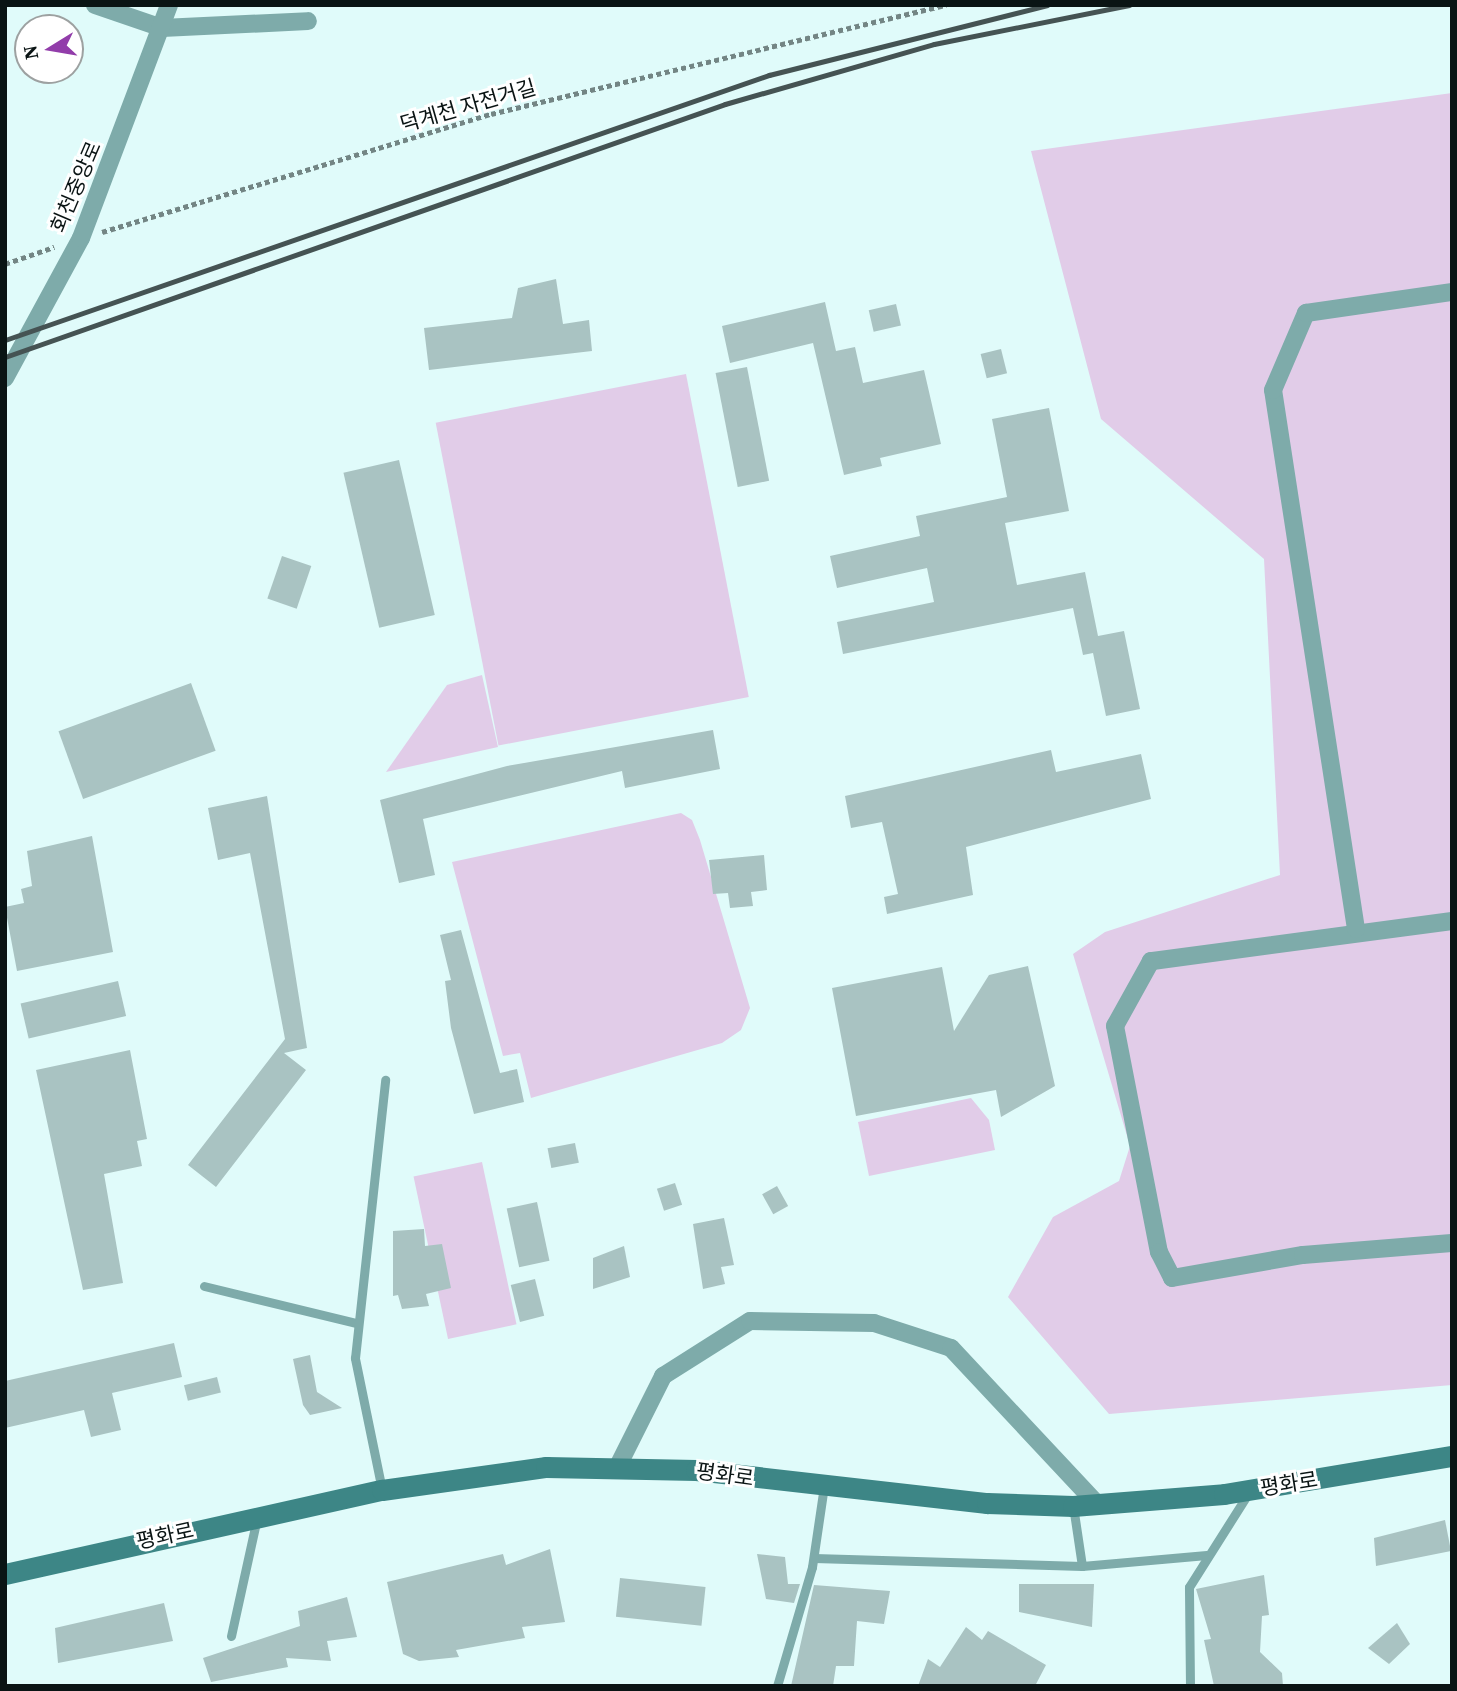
<!DOCTYPE html>
<meta charset="utf-8">
<style>
body{margin:0}
#map{position:relative;width:1457px;height:1691px;overflow:hidden;background:#e0fbfa;font-family:"Source Serif 4","Noto Sans KR",serif}
div>[style]{position:absolute}
[style*='--x']{left:calc(var(--x)*1px);top:calc(var(--y)*1px);width:calc(var(--w)*1px);rotate:calc(var(--a)*1deg)}
.green>*{inset:0;background:#e1cce8;transform-origin:0 0}
.building>*{inset:0;background:#a9c3c2;transform-origin:0 0}
.path>*{height:4.5px;margin-top:-2.25px;transform-origin:0;background:repeating-linear-gradient(90deg,#738584 0 5px,transparent 0 8.5px)}
.lane>*{height:9px;margin:-4.5px;padding:0 4.5px;transform-origin:4.5px;border-radius:4.5px;background:#7eabaa}
.street>*{height:18px;margin:-9px;padding:0 9px;transform-origin:9px;border-radius:9px;background:#7eabaa}
.secondary>*{height:21px;margin:-10.5px;padding:0 10.5px;transform-origin:10.5px;border-radius:10.5px;background:#3d8686}
.rail>*{height:5px;margin:-2.5px;padding:0 2.5px;transform-origin:2.5px;border-radius:2.5px;background:#455353}
span{translate:-50% -50%;white-space:nowrap;text-align:center;line-height:1.15;-webkit-text-stroke:6px #fff;paint-order:stroke}
.street-label{font-size:21px;color:#0a1414}
.frame{position:absolute;inset:0;border:7px solid #0a1414;pointer-events:none}
.north{position:absolute;left:14px;top:14px;width:70px;height:70px;box-sizing:border-box;background:#fff;border:2px solid #9da1a1;border-radius:50%;rotate:259deg;font-size:19px;font-weight:700;line-height:28px;text-align:center;color:#0a1414}
.north::after{content:'';display:block;margin:auto;width:24px;height:32px;background:#923daa;clip-path:polygon(50% 0,100% 100%,50% 72%,0 100%)}
</style>
<div id="map">
<div class="green">
<div style="clip-path:polygon(1452px 93px,1452px 1385px,1109px 1414px,1008px 1297px,1053px 1217px,1119px 1181px,1130px 1146px,1073px 954px,1105px 932px,1280px 875px,1264px 559px,1101px 419px,1031px 151px)"></div>
<div style="left:686px;top:374px;width:329px;height:255px;rotate:79deg"></div>
<div style="clip-path:polygon(482px 675px,498px 747px,386px 772px,447px 685px)"></div>
<div style="clip-path:polygon(681px 813px,692px 820px,700px 840px,750px 1008px,741px 1030px,722px 1043px,531px 1098px,520px 1053px,503px 1056px,452px 862px)"></div>
<div style="clip-path:polygon(971px 1098px,989px 1120px,995px 1150px,869px 1176px,858px 1122px)"></div>
<div style="left:482px;top:1162px;width:166px;height:70px;rotate:78deg"></div>
</div>
<div class="building">
<div style="clip-path:polygon(556px 279px,563px 324px,589px 320px,592px 351px,429px 370px,424px 328px,512px 318px,518px 288px)"></div>
<div style="clip-path:polygon(825px 302px,836px 351px,855px 347px,863px 383px,924px 370px,941px 444px,880px 458px,882px 466px,844px 475px,813px 343px,730px 363px,722px 326px)"></div>
<div style="left:896px;top:304px;width:22px;height:28px;rotate:77deg"></div>
<div style="left:1001px;top:349px;width:25px;height:21px;rotate:76deg"></div>
<div style="left:747px;top:367px;width:116px;height:32px;rotate:79deg"></div>
<div style="clip-path:polygon(1049px 408px,1069px 511px,1005px 523px,1017px 585px,1085px 572px,1098px 636px,1124px 631px,1140px 709px,1106px 716px,1093px 653px,1083px 655px,1073px 608px,843px 654px,837px 622px,934px 602px,927px 568px,837px 588px,830px 556px,920px 536px,916px 516px,1007px 497px,992px 419px)"></div>
<div style="left:399px;top:460px;width:159px;height:57px;rotate:77deg"></div>
<div style="left:282px;top:556px;width:31px;height:45px;rotate:19deg"></div>
<div style="left:191px;top:683px;width:72px;height:141px;rotate:70deg"></div>
<div style="clip-path:polygon(713px 730px,720px 769px,625px 788px,622px 771px,423px 819px,435px 875px,399px 883px,380px 800px,507px 766px)"></div>
<div style="clip-path:polygon(1051px 750px,1056px 772px,1141px 754px,1151px 799px,966px 847px,973px 895px,887px 914px,884px 897px,898px 894px,882px 822px,851px 828px,845px 796px)"></div>
<div style="clip-path:polygon(267px 796px,307px 1048px,284px 1053px,306px 1070px,216px 1187px,188px 1165px,285px 1039px,250px 853px,218px 860px,208px 808px)"></div>
<div style="clip-path:polygon(92px 836px,113px 952px,17px 971px,5px 907px,24px 903px,21px 889px,32px 886px,27px 851px)"></div>
<div style="clip-path:polygon(764px 855px,767px 890px,751px 892px,753px 906px,730px 908px,728px 893px,713px 894px,709px 860px)"></div>
<div style="clip-path:polygon(461px 930px,500px 1073px,517px 1069px,524px 1102px,474px 1114px,451px 1028px,445px 981px,451px 980px,440px 935px)"></div>
<div style="clip-path:polygon(1028px 966px,1055px 1086px,1001px 1117px,996px 1090px,856px 1116px,832px 988px,942px 967px,954px 1031px,989px 975px)"></div>
<div style="left:118px;top:981px;width:36px;height:100px;rotate:77deg"></div>
<div style="clip-path:polygon(130px 1050px,147px 1139px,137px 1141px,142px 1166px,104px 1174px,123px 1283px,83px 1290px,36px 1070px)"></div>
<div style="left:575px;top:1143px;width:20px;height:28px;rotate:79deg"></div>
<div style="left:675px;top:1183px;width:23px;height:19px;rotate:72deg"></div>
<div style="left:777px;top:1186px;width:23px;height:17px;rotate:61deg"></div>
<div style="left:537px;top:1202px;width:60px;height:31px;rotate:78deg"></div>
<div style="clip-path:polygon(724px 1218px,734px 1265px,721px 1267px,725px 1284px,703px 1289px,693px 1224px)"></div>
<div style="clip-path:polygon(424px 1229px,425px 1246px,442px 1244px,451px 1288px,426px 1294px,429px 1306px,402px 1309px,398px 1295px,393px 1296px,393px 1231px)"></div>
<div style="clip-path:polygon(624px 1246px,630px 1277px,593px 1289px,593px 1258px)"></div>
<div style="left:535px;top:1279px;width:38px;height:25px;rotate:76deg"></div>
<div style="clip-path:polygon(174px 1343px,182px 1377px,112px 1393px,121px 1430px,91px 1437px,84px 1410px,5px 1428px,5px 1381px)"></div>
<div style="clip-path:polygon(310px 1355px,317px 1392px,342px 1408px,310px 1415px,303px 1405px,293px 1359px)"></div>
<div style="left:217px;top:1377px;width:16px;height:34px;rotate:76deg"></div>
<div style="clip-path:polygon(1445px 1520px,1451px 1551px,1376px 1566px,1374px 1538px)"></div>
<div style="clip-path:polygon(550px 1549px,565px 1622px,522px 1627px,525px 1638px,456px 1650px,459px 1657px,419px 1661px,403px 1654px,387px 1582px,503px 1554px,506px 1565px)"></div>
<div style="clip-path:polygon(757px 1554px,785px 1557px,788px 1584px,800px 1584px,794px 1603px,766px 1599px)"></div>
<div style="clip-path:polygon(1264px 1575px,1269px 1615px,1262px 1616px,1260px 1652px,1282px 1673px,1283px 1686px,1214px 1686px,1204px 1640px,1211px 1639px,1196px 1589px)"></div>
<div style="left:620px;top:1578px;width:86px;height:39px;rotate:6deg"></div>
<div style="clip-path:polygon(1019px 1584px,1094px 1584px,1092px 1627px,1019px 1612px)"></div>
<div style="clip-path:polygon(814px 1585px,890px 1591px,884px 1624px,857px 1621px,854px 1666px,836px 1666px,833px 1686px,791px 1686px)"></div>
<div style="clip-path:polygon(347px 1597px,357px 1637px,327px 1641px,331px 1661px,286px 1658px,288px 1667px,211px 1682px,203px 1658px,300px 1626px,298px 1611px)"></div>
<div style="clip-path:polygon(164px 1603px,173px 1641px,58px 1663px,55px 1628px)"></div>
<div style="clip-path:polygon(1397px 1623px,1410px 1644px,1389px 1664px,1368px 1648px)"></div>
<div style="clip-path:polygon(966px 1627px,982px 1640px,988px 1631px,1046px 1665px,1035px 1686px,918px 1686px,928px 1659px,940px 1667px)"></div>
</div>
<div class="path">
<div style="--x:102;--y:232;--w:407;--a:-16.9"></div>
<div style="--x:491;--y:114;--w:468;--a:-13.5"></div>
<div style="--x:5;--y:264;--w:52;--a:-19.1"></div>
</div>
<div class="lane">
<div style="--x:204;--y:1286;--w:156;--a:13.7"></div>
<div style="--x:382;--y:1490;--w:135;--a:-101.6"></div>
<div style="--x:355;--y:1358;--w:280;--a:-83.8"></div>
<div style="--x:814;--y:1558;--w:268;--a:1.7"></div>
<div style="--x:1082;--y:1566;--w:61;--a:-98.5"></div>
<div style="--x:1082;--y:1566;--w:125;--a:-5"></div>
<div style="--x:231;--y:1636;--w:121;--a:-77.6"></div>
<div style="--x:777;--y:1686;--w:124;--a:-73.6"></div>
<div style="--x:812;--y:1567;--w:82;--a:-81.6"></div>
<div style="--x:1190;--y:1686;--w:99;--a:-90.6"></div>
<div style="--x:1189;--y:1587;--w:112;--a:-57.7"></div>
</div>
<div class="street">
<div style="--x:95;--y:5;--w:71;--a:18.9"></div>
<div style="--x:162;--y:28;--w:146;--a:-2.7"></div>
<div style="--x:5;--y:378;--w:159;--a:-61.5"></div>
<div style="--x:81;--y:238;--w:249;--a:-69.3"></div>
<div style="--x:1452;--y:921;--w:304;--a:172.4"></div>
<div style="--x:1151;--y:961;--w:74;--a:119"></div>
<div style="--x:1115;--y:1026;--w:230;--a:79"></div>
<div style="--x:1159;--y:1252;--w:29;--a:63"></div>
<div style="--x:1172;--y:1278;--w:133;--a:-10"></div>
<div style="--x:1303;--y:1255;--w:149;--a:-4.6"></div>
<div style="--x:1356;--y:929;--w:545;--a:-98.75"></div>
<div style="--x:1273;--y:390;--w:84;--a:-66.8"></div>
<div style="--x:1306;--y:313;--w:148;--a:-8.2"></div>
<div style="--x:618;--y:1466;--w:101;--a:-63.4"></div>
<div style="--x:663;--y:1376;--w:103;--a:-32.3"></div>
<div style="--x:750;--y:1321;--w:124;--a:0.9"></div>
<div style="--x:874;--y:1323;--w:81;--a:18"></div>
<div style="--x:951;--y:1348;--w:215;--a:46.9"></div>
</div>
<div class="secondary">
<div style="--x:5;--y:1574;--w:386;--a:-12.6"></div>
<div style="--x:382;--y:1490;--w:166;--a:-8"></div>
<div style="--x:546;--y:1467;--w:150;--a:1.1"></div>
<div style="--x:696;--y:1470;--w:293;--a:6.5"></div>
<div style="--x:987;--y:1503;--w:86;--a:2"></div>
<div style="--x:1073;--y:1506;--w:151;--a:-4.5"></div>
<div style="--x:1224;--y:1494;--w:231;--a:-9.5"></div>
</div>
<div class="rail">
<div style="--x:5;--y:340;--w:809;--a:-19.13"></div>
<div style="--x:769;--y:75;--w:287;--a:-14.1"></div>
<div style="--x:5;--y:357;--w:763;--a:-19.36"></div>
<div style="--x:725;--y:104;--w:217;--a:-16"></div>
<div style="--x:934;--y:44;--w:199;--a:-11.3"></div>
</div>
<div class="street-label">
<span style="left:468px;top:106px;rotate:-16deg">덕계천 자전거길</span>
<span style="left:76px;top:187px;rotate:-67deg">회천중앙로</span>
<span style="left:725px;top:1475px;rotate:8deg">평화로</span>
<span style="left:1289px;top:1484px;rotate:-9deg">평화로</span>
<span style="left:165px;top:1536px;rotate:-12deg">평화로</span>
</div>
<div class="frame"></div>
<div class="north">N</div>
</div>
